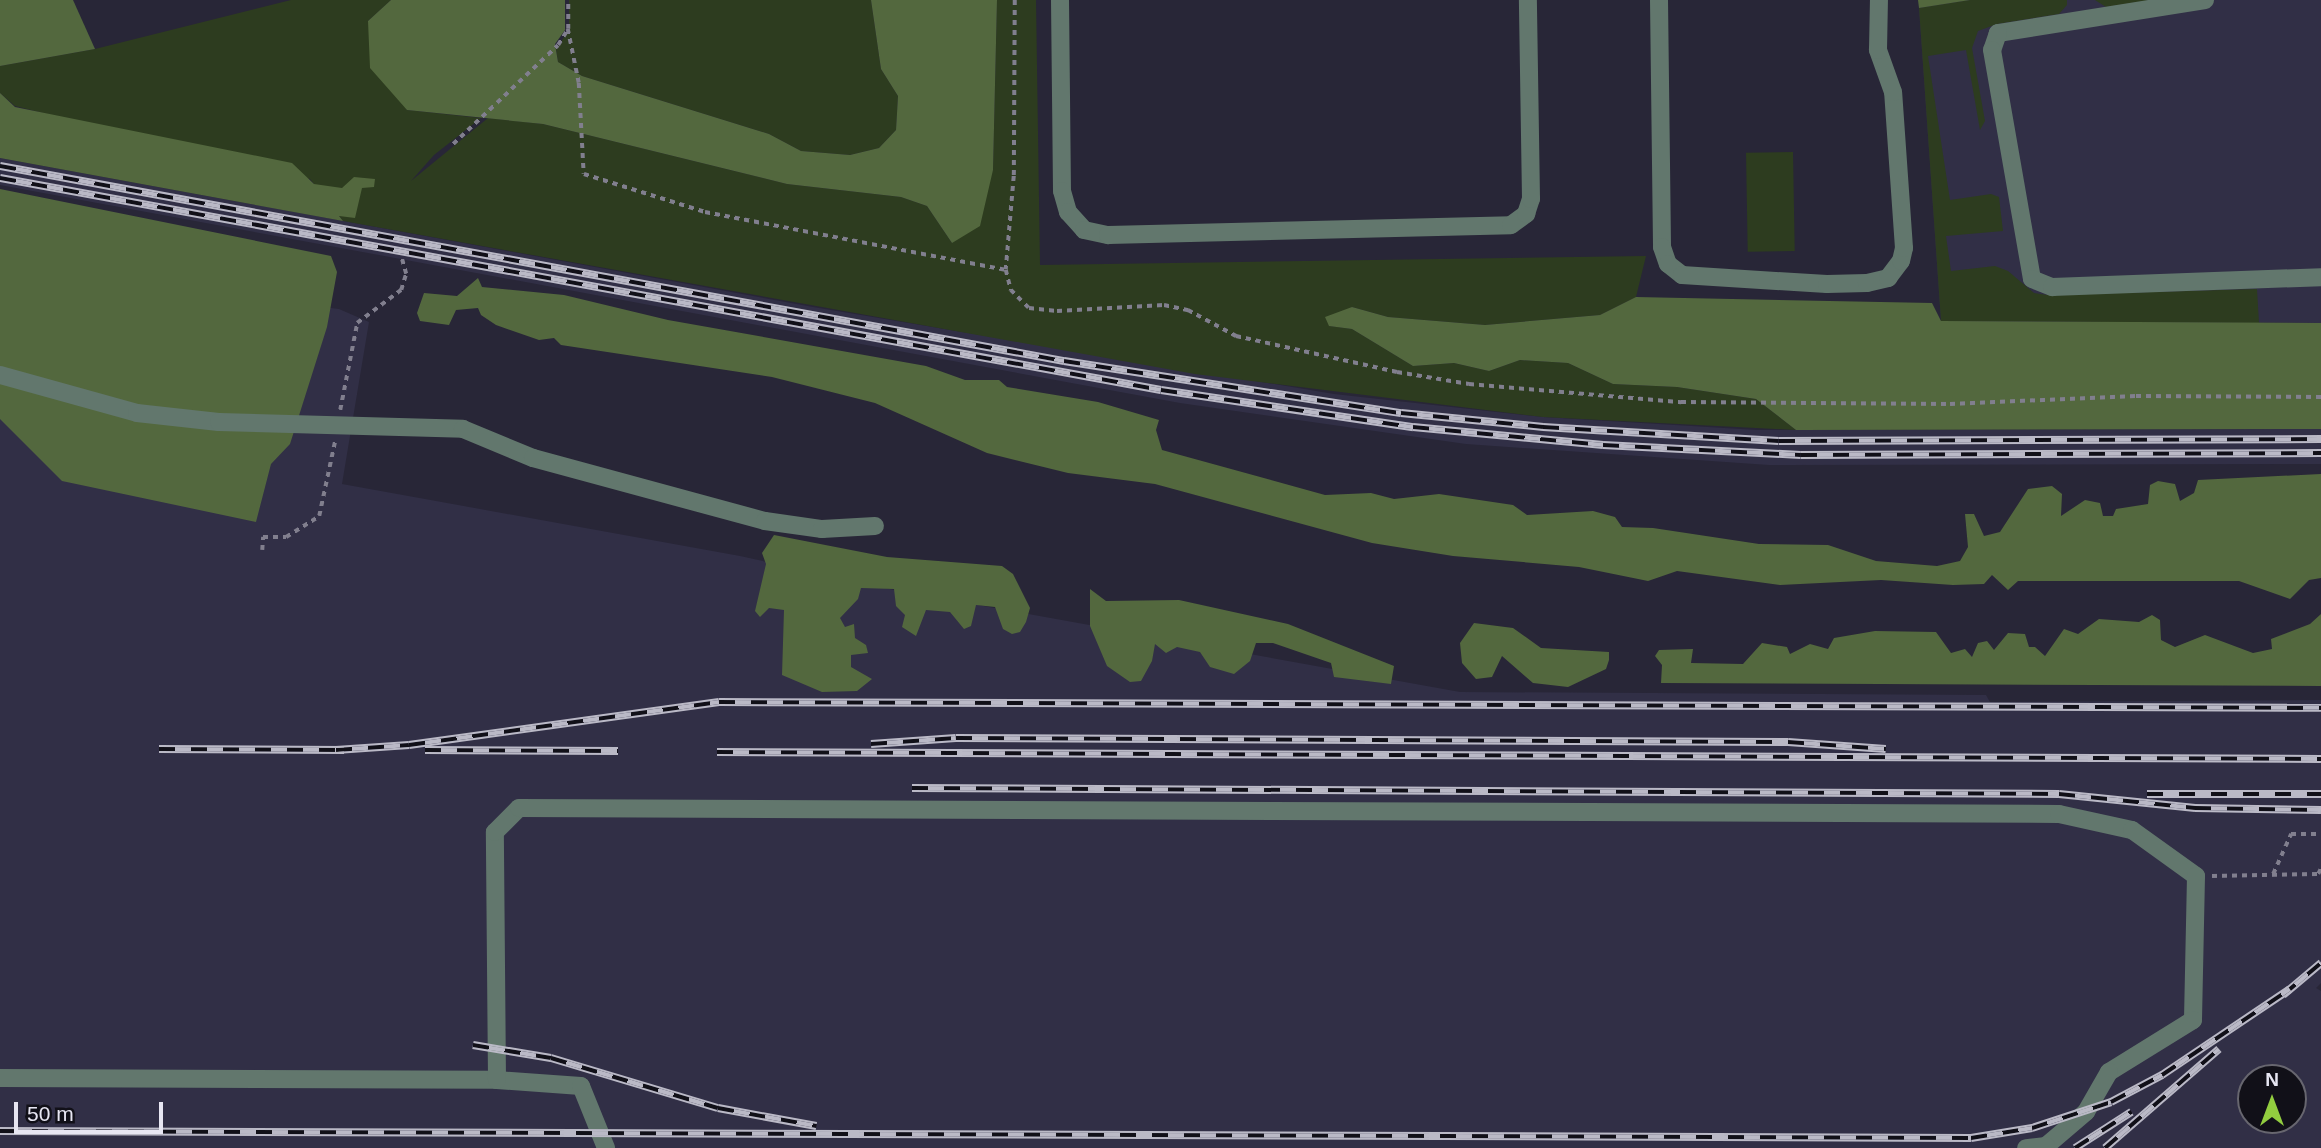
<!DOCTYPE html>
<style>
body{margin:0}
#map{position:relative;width:2321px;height:1148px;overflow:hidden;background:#282637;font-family:Helvetica,sans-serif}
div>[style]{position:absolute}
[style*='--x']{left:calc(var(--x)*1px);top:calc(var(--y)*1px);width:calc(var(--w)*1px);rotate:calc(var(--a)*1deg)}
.built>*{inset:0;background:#312f46}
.green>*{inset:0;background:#2d3c1f;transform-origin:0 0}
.forest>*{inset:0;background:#53683e}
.path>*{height:3.5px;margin-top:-1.75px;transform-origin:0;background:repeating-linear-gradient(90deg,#817f8e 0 5px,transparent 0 10px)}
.minor>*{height:18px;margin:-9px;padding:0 9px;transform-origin:9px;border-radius:9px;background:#62776d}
.rail>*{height:8px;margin-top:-4px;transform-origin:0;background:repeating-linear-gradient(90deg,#111018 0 16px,#bab9c6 0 32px);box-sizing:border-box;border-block:2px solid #bab9c6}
span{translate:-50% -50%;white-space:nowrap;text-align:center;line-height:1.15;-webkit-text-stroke:7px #111018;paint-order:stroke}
.north{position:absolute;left:2237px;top:1064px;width:70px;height:70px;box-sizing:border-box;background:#111018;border:2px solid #67666f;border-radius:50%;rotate:0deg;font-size:19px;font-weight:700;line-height:28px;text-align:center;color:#e7e6f2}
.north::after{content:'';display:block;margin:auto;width:24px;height:32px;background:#92cd3f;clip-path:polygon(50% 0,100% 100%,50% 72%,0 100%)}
.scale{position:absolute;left:14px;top:1102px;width:149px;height:32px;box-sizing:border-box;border:4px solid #e7e6f2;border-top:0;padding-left:9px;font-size:21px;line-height:24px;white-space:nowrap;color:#e7e6f2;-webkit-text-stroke:5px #111018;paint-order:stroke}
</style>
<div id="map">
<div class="built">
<div style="clip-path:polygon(1970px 0,2321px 0,2321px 323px,1941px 321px,1919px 8px)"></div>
<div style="clip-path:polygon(0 158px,813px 307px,1334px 394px,1543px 417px,1757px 430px,2321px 429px,2321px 464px,1769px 465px,1466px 444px,1180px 403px,0 185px)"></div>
<div style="clip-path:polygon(evenodd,0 266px,339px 309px,369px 322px,342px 484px,740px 556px,884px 588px,1460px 692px,1986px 695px,1990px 702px,2321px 700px,2321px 983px,2316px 988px,2321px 991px,2321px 1148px,0 1148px,0 266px,2251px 1078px,2293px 1078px,2293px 1120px,2251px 1120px,2251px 1078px)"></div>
</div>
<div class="green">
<div style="clip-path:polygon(291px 0,391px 0,368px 21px,407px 110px,481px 118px,434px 155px,411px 181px,488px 118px,543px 124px,787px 184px,901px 197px,927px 206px,952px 243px,993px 170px,997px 0,1036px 0,1040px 265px,1646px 256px,1636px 297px,1600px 315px,1485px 325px,1388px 317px,1352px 307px,1330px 326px,1352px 329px,1413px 366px,1454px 363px,1489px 371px,1520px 360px,1568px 363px,1613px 384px,1677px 387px,1756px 399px,1796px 430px,1543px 417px,1195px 374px,343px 221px,310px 179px,15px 106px,0 93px,0 66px,95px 49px)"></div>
<div style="clip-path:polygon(569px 0,871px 0,881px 69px,898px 96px,896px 130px,879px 148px,850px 155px,801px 151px,769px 134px,582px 76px,558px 62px,556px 49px,569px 30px)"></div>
<div style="clip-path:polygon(1970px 0,2067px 0,2067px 5px,2059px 14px,1997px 24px,1978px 31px,1972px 48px,1985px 121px,1980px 130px,1966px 50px,1928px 56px,1950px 200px,1991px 194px,1999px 197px,2003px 231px,1946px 236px,1951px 271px,1995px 266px,2008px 271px,2034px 293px,2047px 295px,2257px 289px,2259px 323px,1941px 321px,1919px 8px)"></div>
<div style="clip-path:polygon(2095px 0,2152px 0,2106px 7px)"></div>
<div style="left:1793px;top:152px;width:99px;height:47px;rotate:89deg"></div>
</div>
<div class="forest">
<div style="clip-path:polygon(0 0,73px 0,95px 49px,0 66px)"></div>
<div style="clip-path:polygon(391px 0,565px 0,565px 30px,555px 44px,558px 62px,582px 76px,769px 134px,801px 151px,850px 155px,879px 148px,896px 130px,898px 96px,881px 69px,871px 0,997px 0,993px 170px,980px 226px,952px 243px,927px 206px,901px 197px,787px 184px,543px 124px,407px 110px,370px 68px,368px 21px)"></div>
<div style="clip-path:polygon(1918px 0,1970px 0,1919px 8px)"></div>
<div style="clip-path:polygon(0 93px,15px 107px,292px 163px,314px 184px,342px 188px,354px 177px,375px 179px,374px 187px,362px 188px,355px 218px,339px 216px,343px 221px,0 158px)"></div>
<div style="clip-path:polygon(0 189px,331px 256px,337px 272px,327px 327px,290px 444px,271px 464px,256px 522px,62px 481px,0 419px)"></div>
<div style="clip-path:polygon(478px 278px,482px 287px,564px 295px,668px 320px,926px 366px,965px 380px,999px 380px,1007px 387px,1098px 402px,1159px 420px,1156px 430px,1162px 450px,1325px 495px,1371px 493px,1394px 499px,1439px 494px,1513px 505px,1527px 515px,1593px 511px,1615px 517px,1622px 527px,1653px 528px,1759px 544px,1828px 545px,1876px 561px,1937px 566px,1960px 561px,1968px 547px,1965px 514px,1974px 514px,1984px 536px,2000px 532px,2028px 489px,2052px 486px,2062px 494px,2061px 516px,2085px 500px,2100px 503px,2103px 516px,2113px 516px,2116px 509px,2148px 504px,2150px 485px,2158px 481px,2175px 484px,2180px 501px,2194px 493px,2198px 480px,2321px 474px,2321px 578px,2309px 580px,2290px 599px,2239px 581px,2018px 581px,2008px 590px,1992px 575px,1984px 584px,1953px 585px,1881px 580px,1780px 585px,1677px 571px,1648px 581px,1579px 567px,1453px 556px,1372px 543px,1155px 484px,1068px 473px,987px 453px,875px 403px,772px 377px,561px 345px,554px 338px,539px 340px,496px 325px,481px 315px,478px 308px,456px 310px,449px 325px,420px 321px,417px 313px,424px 293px,457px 296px)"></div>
<div style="clip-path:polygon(1636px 297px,1932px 303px,1941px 321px,2321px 323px,2321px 429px,1796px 430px,1756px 399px,1677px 387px,1613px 384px,1568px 363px,1520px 360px,1489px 371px,1454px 363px,1413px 366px,1352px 329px,1329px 326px,1325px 317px,1352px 307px,1388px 317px,1485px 325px,1600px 315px)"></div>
<div style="clip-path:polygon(774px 535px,887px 557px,1002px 566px,1013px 574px,1030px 608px,1026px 622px,1020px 632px,1012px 634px,1003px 629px,995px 607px,976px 605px,971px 626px,964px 629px,950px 612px,926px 610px,916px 636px,902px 627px,905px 615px,896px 606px,894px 589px,861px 588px,858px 599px,840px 618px,845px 627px,854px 624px,855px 638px,866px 645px,868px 653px,851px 655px,851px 667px,872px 679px,857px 691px,822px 692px,782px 675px,784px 610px,769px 608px,760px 617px,755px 611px,766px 564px,762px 553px)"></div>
<div style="clip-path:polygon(1090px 589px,1106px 601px,1179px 600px,1288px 624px,1394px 666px,1391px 684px,1334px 677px,1331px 663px,1273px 643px,1256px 643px,1250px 661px,1234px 674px,1210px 667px,1200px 652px,1177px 647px,1166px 653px,1155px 644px,1152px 661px,1141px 681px,1130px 682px,1107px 666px,1090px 626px)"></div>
<div style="clip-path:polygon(2321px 614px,2321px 686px,1661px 683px,1662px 665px,1655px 656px,1659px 650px,1693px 649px,1691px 663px,1743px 664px,1762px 643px,1787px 647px,1790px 654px,1810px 644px,1828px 649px,1834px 638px,1875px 631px,1936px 632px,1951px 653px,1965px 649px,1972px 657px,1978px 643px,1987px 641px,1994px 650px,2008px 633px,2025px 634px,2029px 647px,2035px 647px,2045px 656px,2064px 629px,2078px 634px,2099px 619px,2139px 622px,2152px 615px,2160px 620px,2161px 640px,2175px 647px,2205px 635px,2253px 653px,2272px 649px,2271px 639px,2310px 624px)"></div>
<div style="clip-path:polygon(1474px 623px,1513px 628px,1541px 648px,1609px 652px,1609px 660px,1606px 669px,1568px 687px,1533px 683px,1502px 656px,1492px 677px,1476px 679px,1462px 663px,1460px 643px)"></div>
</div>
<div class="path">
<div style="--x:1015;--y:0;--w:176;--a:90.3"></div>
<div style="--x:1014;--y:176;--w:94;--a:94.9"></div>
<div style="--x:1006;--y:270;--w:21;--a:76"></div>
<div style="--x:1011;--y:290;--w:25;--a:45"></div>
<div style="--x:1029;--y:308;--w:28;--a:6"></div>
<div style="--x:1057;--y:311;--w:107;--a:-3.2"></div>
<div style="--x:1164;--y:305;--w:25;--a:12"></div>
<div style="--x:1188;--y:310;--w:55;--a:28.4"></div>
<div style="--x:1236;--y:336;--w:165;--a:12.6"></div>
<div style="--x:1397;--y:372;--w:73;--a:9.5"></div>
<div style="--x:1469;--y:384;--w:213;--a:4.9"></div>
<div style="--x:1681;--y:402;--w:269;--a:0.4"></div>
<div style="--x:1950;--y:404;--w:186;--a:-2.5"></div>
<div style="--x:2136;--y:396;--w:185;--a:0.3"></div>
<div style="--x:568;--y:29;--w:55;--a:78.5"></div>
<div style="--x:579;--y:83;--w:91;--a:86.9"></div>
<div style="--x:584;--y:174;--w:127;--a:17.4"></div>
<div style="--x:705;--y:212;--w:307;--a:10.9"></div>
<div style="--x:453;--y:144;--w:144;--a:-43.3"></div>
<div style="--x:558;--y:45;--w:19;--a:-58"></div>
<div style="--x:568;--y:29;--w:29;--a:-90"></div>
<div style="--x:340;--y:410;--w:89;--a:-78.9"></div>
<div style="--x:357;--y:323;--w:55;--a:-36.9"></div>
<div style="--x:401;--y:290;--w:17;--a:-73"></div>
<div style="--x:406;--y:274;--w:19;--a:-106"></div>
<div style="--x:262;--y:550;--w:13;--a:-86"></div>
<div style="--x:263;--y:537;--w:23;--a:0"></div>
<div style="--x:286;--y:537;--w:39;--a:-32"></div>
<div style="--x:319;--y:516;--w:77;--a:-78"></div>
<div style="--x:2273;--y:874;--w:44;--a:-65.8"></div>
<div style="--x:2291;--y:834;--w:30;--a:0"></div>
<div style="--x:2212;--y:876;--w:106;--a:-1.1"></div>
<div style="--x:2318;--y:874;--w:7;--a:-63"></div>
</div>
<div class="minor">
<div style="--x:1060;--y:0;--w:191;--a:89.4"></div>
<div style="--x:1062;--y:191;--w:22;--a:74"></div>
<div style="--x:1068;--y:212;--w:24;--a:48"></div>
<div style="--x:1084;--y:230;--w:25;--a:12"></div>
<div style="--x:1108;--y:235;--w:403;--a:-1.4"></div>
<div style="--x:1511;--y:225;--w:19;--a:-36"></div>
<div style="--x:1526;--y:214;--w:16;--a:-72"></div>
<div style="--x:1531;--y:199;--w:199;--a:-90.9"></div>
<div style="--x:1659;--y:0;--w:247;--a:89.3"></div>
<div style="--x:1662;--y:247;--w:18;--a:71"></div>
<div style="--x:1668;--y:264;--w:18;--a:38"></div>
<div style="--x:1682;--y:275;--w:145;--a:3.6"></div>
<div style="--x:1827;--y:284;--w:40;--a:-1.4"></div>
<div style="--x:1867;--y:283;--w:22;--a:-13"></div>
<div style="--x:1888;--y:278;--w:21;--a:-53"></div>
<div style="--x:1901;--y:261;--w:13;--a:-77"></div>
<div style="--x:1904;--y:248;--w:156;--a:-94"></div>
<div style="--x:1893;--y:92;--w:45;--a:-109.7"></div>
<div style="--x:1878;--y:50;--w:50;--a:-88.9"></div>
<div style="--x:2205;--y:0;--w:210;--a:170.9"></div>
<div style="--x:1998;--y:33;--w:18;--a:109"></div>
<div style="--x:1992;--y:50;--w:232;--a:80.1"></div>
<div style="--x:2032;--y:279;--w:22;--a:22"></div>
<div style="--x:2052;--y:287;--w:269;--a:-2.1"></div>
<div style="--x:0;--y:375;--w:142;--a:15.5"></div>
<div style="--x:137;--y:413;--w:82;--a:6.3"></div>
<div style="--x:219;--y:422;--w:244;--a:1.6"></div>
<div style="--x:463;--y:429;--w:76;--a:22.5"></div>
<div style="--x:533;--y:458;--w:240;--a:15.2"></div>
<div style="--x:765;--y:521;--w:58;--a:8"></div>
<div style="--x:822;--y:529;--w:53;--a:-3.2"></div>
<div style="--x:0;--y:1078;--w:497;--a:0.2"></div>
<div style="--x:497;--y:1080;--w:84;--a:4.1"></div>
<div style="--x:581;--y:1086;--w:67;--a:68"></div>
<div style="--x:497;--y:1080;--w:248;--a:-90.5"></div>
<div style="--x:495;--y:832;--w:34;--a:-45"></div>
<div style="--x:519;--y:808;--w:1540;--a:0.22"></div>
<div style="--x:2059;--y:814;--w:75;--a:12.4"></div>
<div style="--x:2132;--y:830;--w:79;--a:35.7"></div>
<div style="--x:2196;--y:876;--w:144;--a:91.2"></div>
<div style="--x:2193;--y:1020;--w:99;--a:148.2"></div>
<div style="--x:2109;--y:1072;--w:46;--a:119.9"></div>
<div style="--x:2086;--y:1112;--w:52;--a:139.6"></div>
<div style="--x:2046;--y:1146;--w:20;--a:174"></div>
</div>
<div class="rail">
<div style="--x:0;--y:166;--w:1082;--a:10.39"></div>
<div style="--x:1064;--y:361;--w:341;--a:8.8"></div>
<div style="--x:1401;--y:413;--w:143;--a:5.6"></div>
<div style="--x:1543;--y:427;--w:236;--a:3.4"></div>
<div style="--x:1779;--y:441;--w:542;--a:-0.21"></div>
<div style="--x:0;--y:178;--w:1180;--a:10.35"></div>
<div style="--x:1161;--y:390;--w:255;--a:8.4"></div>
<div style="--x:1413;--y:427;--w:191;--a:5.4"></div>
<div style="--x:1603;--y:445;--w:198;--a:2.9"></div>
<div style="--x:1801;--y:455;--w:520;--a:-0.22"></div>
<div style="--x:871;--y:744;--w:85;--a:-4"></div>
<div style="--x:956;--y:738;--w:832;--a:0.28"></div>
<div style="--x:1788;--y:742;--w:98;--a:4.1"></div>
<div style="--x:159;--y:749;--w:185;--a:0.3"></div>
<div style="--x:336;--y:750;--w:73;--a:-3.9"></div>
<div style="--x:409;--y:745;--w:313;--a:-7.9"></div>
<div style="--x:719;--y:702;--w:1602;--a:0.21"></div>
<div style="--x:425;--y:750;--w:193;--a:0.3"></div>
<div style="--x:717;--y:752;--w:1604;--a:0.25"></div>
<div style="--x:912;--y:788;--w:1147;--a:0.3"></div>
<div style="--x:2059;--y:794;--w:137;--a:5.9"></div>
<div style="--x:2195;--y:808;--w:126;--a:0.9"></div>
<div style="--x:2147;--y:794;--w:174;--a:0"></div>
<div style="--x:2283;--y:995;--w:50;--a:-40.1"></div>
<div style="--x:473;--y:1045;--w:79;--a:9.5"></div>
<div style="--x:551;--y:1058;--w:174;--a:16.7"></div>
<div style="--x:718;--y:1108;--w:100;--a:10.4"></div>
<div style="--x:0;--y:1131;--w:1971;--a:0.2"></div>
<div style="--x:1971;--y:1138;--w:62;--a:-9.3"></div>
<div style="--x:2032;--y:1128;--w:83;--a:-18.2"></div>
<div style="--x:2111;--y:1102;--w:58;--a:-27.9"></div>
<div style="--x:2162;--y:1075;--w:154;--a:-33.9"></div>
<div style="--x:2075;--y:1148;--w:67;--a:-32.7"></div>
<div style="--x:2105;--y:1148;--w:151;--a:-41"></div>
</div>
<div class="north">N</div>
<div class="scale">50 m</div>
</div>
